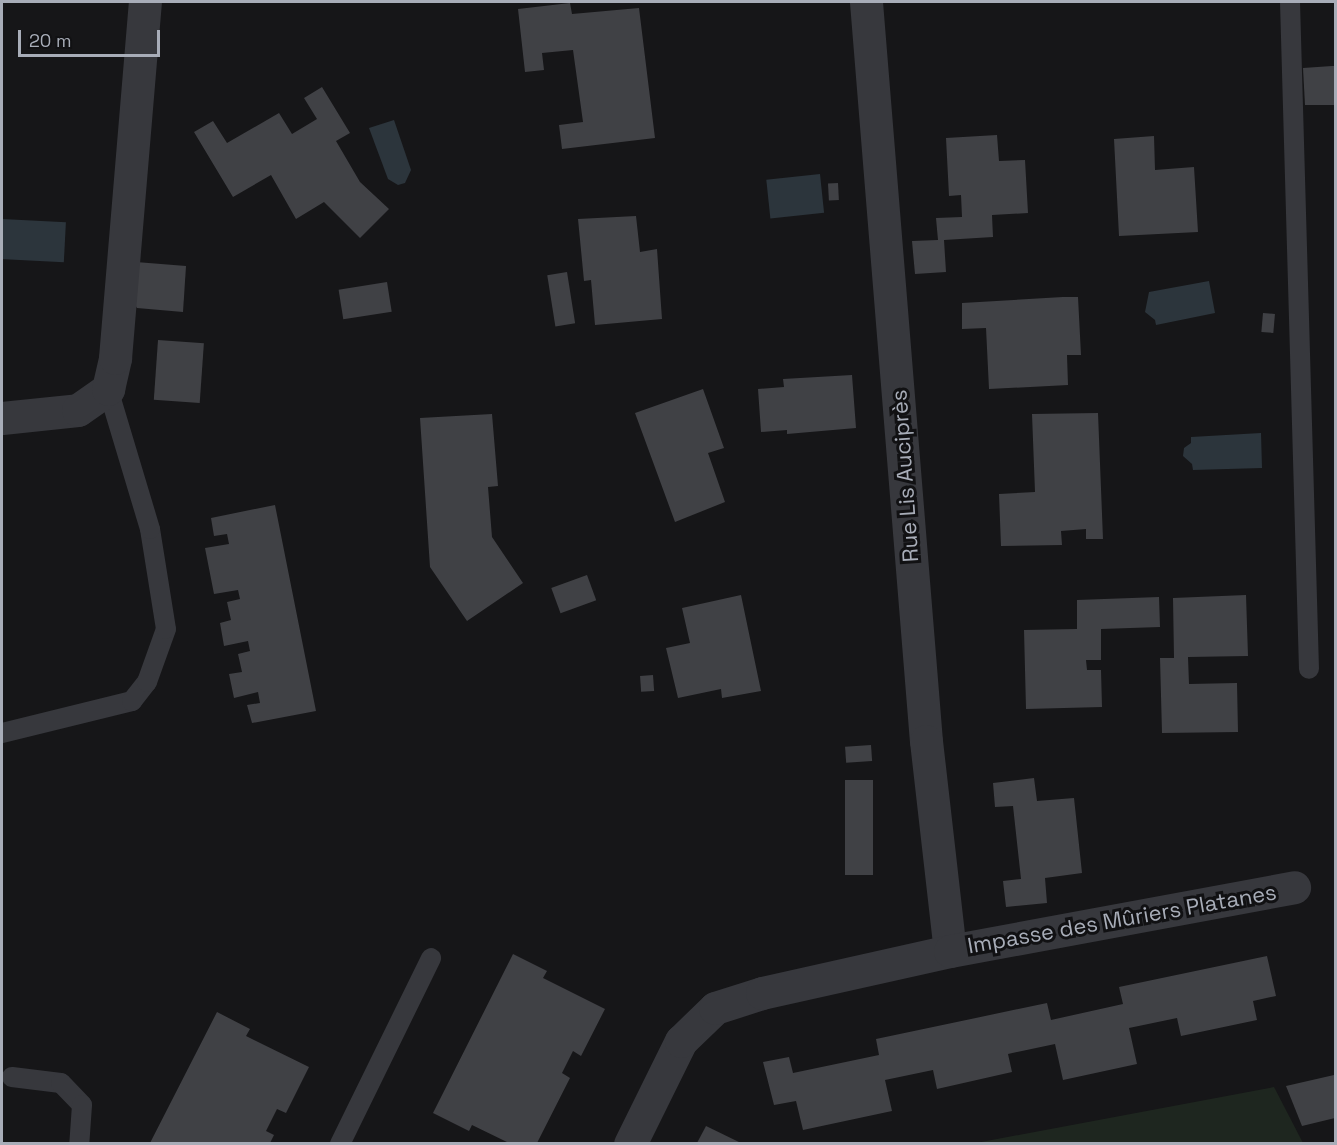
<!DOCTYPE html>
<meta charset="utf-8">
<style>
body{margin:0}
#map{position:relative;width:1337px;height:1145px;overflow:hidden;background:#161618;font-family:"Space Grotesk",sans-serif}
div>[style]{position:absolute}
[style*='--x']{left:calc(var(--x)*1px);top:calc(var(--y)*1px);width:calc(var(--w)*1px);rotate:calc(var(--a)*1deg)}
.green>*{inset:0;background:#1e261f}
.water>*{inset:0;background:#2c353c;transform-origin:0 0}
.building>*{inset:0;background:#404145;transform-origin:0 0}
.lane>*{height:20px;margin:-10px;padding:0 10px;transform-origin:10px;border-radius:10px;background:#37383d}
.street>*{height:33px;margin:-16.5px;padding:0 16.5px;transform-origin:16.5px;border-radius:16.5px;background:#37383d}
span{translate:-50% -50%;white-space:nowrap;text-align:center;line-height:1.15;-webkit-text-stroke:6px #111113;paint-order:stroke}
.street-label{font-size:22px;color:#a8adb8}
.frame{position:absolute;inset:0;border:3px solid #a8adb8;pointer-events:none}
.scale{position:absolute;left:18px;top:30px;width:142px;height:27px;box-sizing:border-box;border:3px solid #a8adb8;border-top:0;padding-left:8px;font-size:18px;line-height:21px;white-space:nowrap;color:#a8adb8;-webkit-text-stroke:4px #111113;paint-order:stroke}
</style>
<div id="map">
<div class="green">
<div style="clip-path:polygon(1274px 1087px,1303px 1143px,976px 1143px)"></div>
</div>
<div class="water">
<div style="clip-path:polygon(394px 120px,411px 170px,405px 183px,398px 185px,388px 179px,369px 128px)"></div>
<div style="left:820px;top:174px;width:39px;height:54px;rotate:84deg"></div>
<div style="left:2px;top:219px;width:64px;height:40px;rotate:3deg"></div>
<div style="clip-path:polygon(1209px 281px,1215px 313px,1156px 325px,1155px 320px,1145px 312px,1149px 292px)"></div>
<div style="clip-path:polygon(1261px 433px,1262px 468px,1193px 470px,1192px 464px,1183px 456px,1184px 448px,1191px 443px,1191px 437px)"></div>
</div>
<div class="building">
<div style="clip-path:polygon(570px 3px,572px 14px,639px 8px,655px 138px,562px 149px,559px 125px,583px 122px,573px 50px,542px 53px,544px 70px,525px 72px,518px 9px)"></div>
<div style="clip-path:polygon(1332px 66px,1335px 66px,1335px 105px,1305px 105px,1303px 68px)"></div>
<div style="clip-path:polygon(322px 87px,350px 133px,336px 141px,360px 182px,389px 209px,360px 238px,324px 202px,296px 219px,271px 175px,233px 197px,194px 132px,213px 121px,227px 143px,279px 113px,292px 134px,317px 119px,304px 98px)"></div>
<div style="clip-path:polygon(997px 135px,999px 161px,1025px 160px,1028px 213px,992px 215px,993px 237px,944px 240px,946px 272px,915px 274px,912px 241px,938px 240px,936px 218px,962px 217px,961px 195px,949px 196px,946px 138px)"></div>
<div style="clip-path:polygon(1154px 136px,1155px 170px,1194px 167px,1198px 232px,1119px 236px,1114px 139px)"></div>
<div style="left:838px;top:183px;width:17px;height:10px;rotate:87deg"></div>
<div style="clip-path:polygon(636px 216px,640px 252px,657px 249px,662px 319px,595px 325px,591px 280px,584px 281px,578px 219px)"></div>
<div style="clip-path:polygon(136px 262px,186px 266px,183px 312px,137px 308px,134px 303px)"></div>
<div style="left:567px;top:272px;width:52px;height:20px;rotate:81deg"></div>
<div style="left:387px;top:282px;width:30px;height:49px;rotate:81deg"></div>
<div style="clip-path:polygon(1063px 297px,1078px 297px,1081px 355px,1067px 355px,1068px 385px,989px 389px,986px 328px,962px 329px,962px 303px)"></div>
<div style="left:1263px;top:313px;width:12px;height:19px;rotate:5deg"></div>
<div style="left:158px;top:340px;width:46px;height:60px;rotate:4deg"></div>
<div style="clip-path:polygon(852px 375px,856px 428px,787px 434px,787px 430px,761px 432px,758px 389px,784px 387px,783px 379px)"></div>
<div style="clip-path:polygon(703px 389px,724px 448px,708px 453px,725px 502px,675px 522px,635px 413px)"></div>
<div style="clip-path:polygon(1098px 413px,1103px 539px,1086px 539px,1086px 529px,1061px 531px,1062px 545px,1001px 546px,999px 494px,1035px 492px,1032px 414px)"></div>
<div style="clip-path:polygon(492px 414px,498px 486px,488px 487px,492px 537px,523px 583px,467px 621px,430px 567px,420px 418px)"></div>
<div style="clip-path:polygon(275px 505px,316px 711px,252px 723px,247px 705px,260px 703px,258px 692px,234px 698px,229px 674px,242px 672px,238px 654px,250px 651px,248px 641px,224px 646px,220px 623px,231px 620px,227px 602px,240px 599px,238px 590px,214px 594px,205px 548px,229px 544px,227px 534px,214px 536px,211px 518px)"></div>
<div style="left:587px;top:575px;width:27px;height:38px;rotate:70deg"></div>
<div style="clip-path:polygon(741px 595px,761px 691px,722px 698px,721px 689px,678px 698px,666px 648px,690px 643px,682px 608px)"></div>
<div style="clip-path:polygon(1246px 595px,1248px 656px,1188px 657px,1189px 684px,1237px 683px,1238px 732px,1162px 733px,1160px 658px,1174px 658px,1173px 598px)"></div>
<div style="clip-path:polygon(1159px 597px,1160px 627px,1101px 629px,1101px 660px,1086px 660px,1087px 670px,1101px 670px,1102px 707px,1026px 709px,1024px 630px,1077px 629px,1077px 600px)"></div>
<div style="left:653px;top:675px;width:16px;height:13px;rotate:86deg"></div>
<div style="left:871px;top:745px;width:16px;height:26px;rotate:86deg"></div>
<div style="clip-path:polygon(1034px 778px,1037px 801px,1074px 798px,1082px 873px,1045px 878px,1047px 903px,1006px 907px,1003px 881px,1021px 879px,1013px 806px,995px 807px,993px 783px)"></div>
<div style="left:845px;top:780px;width:28px;height:95px"></div>
<div style="clip-path:polygon(513px 954px,547px 971px,543px 978px,605px 1009px,581px 1056px,573px 1051px,562px 1073px,570px 1078px,537px 1143px,509px 1143px,472px 1125px,469px 1131px,433px 1113px)"></div>
<div style="clip-path:polygon(1267px 956px,1276px 996px,1253px 1001px,1257px 1020px,1181px 1036px,1177px 1018px,1129px 1028px,1137px 1064px,1063px 1080px,1055px 1044px,1008px 1054px,1012px 1072px,937px 1089px,933px 1070px,885px 1080px,892px 1111px,803px 1130px,796px 1101px,774px 1105px,763px 1062px,789px 1057px,793px 1073px,879px 1055px,876px 1039px,1047px 1003px,1051px 1020px,1123px 1004px,1119px 987px)"></div>
<div style="clip-path:polygon(217px 1012px,250px 1029px,246px 1036px,309px 1067px,286px 1113px,277px 1109px,266px 1131px,274px 1135px,270px 1143px,150px 1143px)"></div>
<div style="clip-path:polygon(1334px 1075px,1335px 1118px,1302px 1126px,1286px 1086px)"></div>
<div style="clip-path:polygon(706px 1126px,741px 1143px,697px 1143px)"></div>
</div>
<div class="lane">
<div style="--x:1290;--y:2;--w:667;--a:88.37"></div>
<div style="--x:2;--y:733;--w:134;--a:-13.8"></div>
<div style="--x:132;--y:701;--w:24;--a:-52"></div>
<div style="--x:147;--y:682;--w:56;--a:-70.3"></div>
<div style="--x:166;--y:629;--w:101;--a:-99.1"></div>
<div style="--x:150;--y:529;--w:146;--a:-106.7"></div>
<div style="--x:12;--y:1077;--w:49;--a:7"></div>
<div style="--x:61;--y:1083;--w:30;--a:46"></div>
<div style="--x:82;--y:1105;--w:39;--a:94"></div>
<div style="--x:340;--y:1144;--w:207;--a:-63.9"></div>
</div>
<div class="street">
<div style="--x:866;--y:2;--w:741;--a:85.36"></div>
<div style="--x:926;--y:741;--w:211;--a:83.5"></div>
<div style="--x:2;--y:418;--w:76;--a:-6"></div>
<div style="--x:78;--y:410;--w:37;--a:-35"></div>
<div style="--x:108;--y:389;--w:32;--a:-77"></div>
<div style="--x:115;--y:358;--w:357;--a:-85.2"></div>
<div style="--x:630;--y:1144;--w:115;--a:-63.7"></div>
<div style="--x:681;--y:1041;--w:47;--a:-44.1"></div>
<div style="--x:715;--y:1008;--w:49;--a:-17.7"></div>
<div style="--x:762;--y:993;--w:193;--a:-12.6"></div>
<div style="--x:950;--y:951;--w:350;--a:-10.5"></div>
</div>
<div class="street-label">
<span style="left:905px;top:476px;rotate:-94deg">Rue Lis Auciprès</span>
<span style="left:1122px;top:919px;rotate:-10deg">Impasse des Mûriers Platanes</span>
</div>
<div class="frame"></div>
<div class="scale">20 m</div>
</div>
